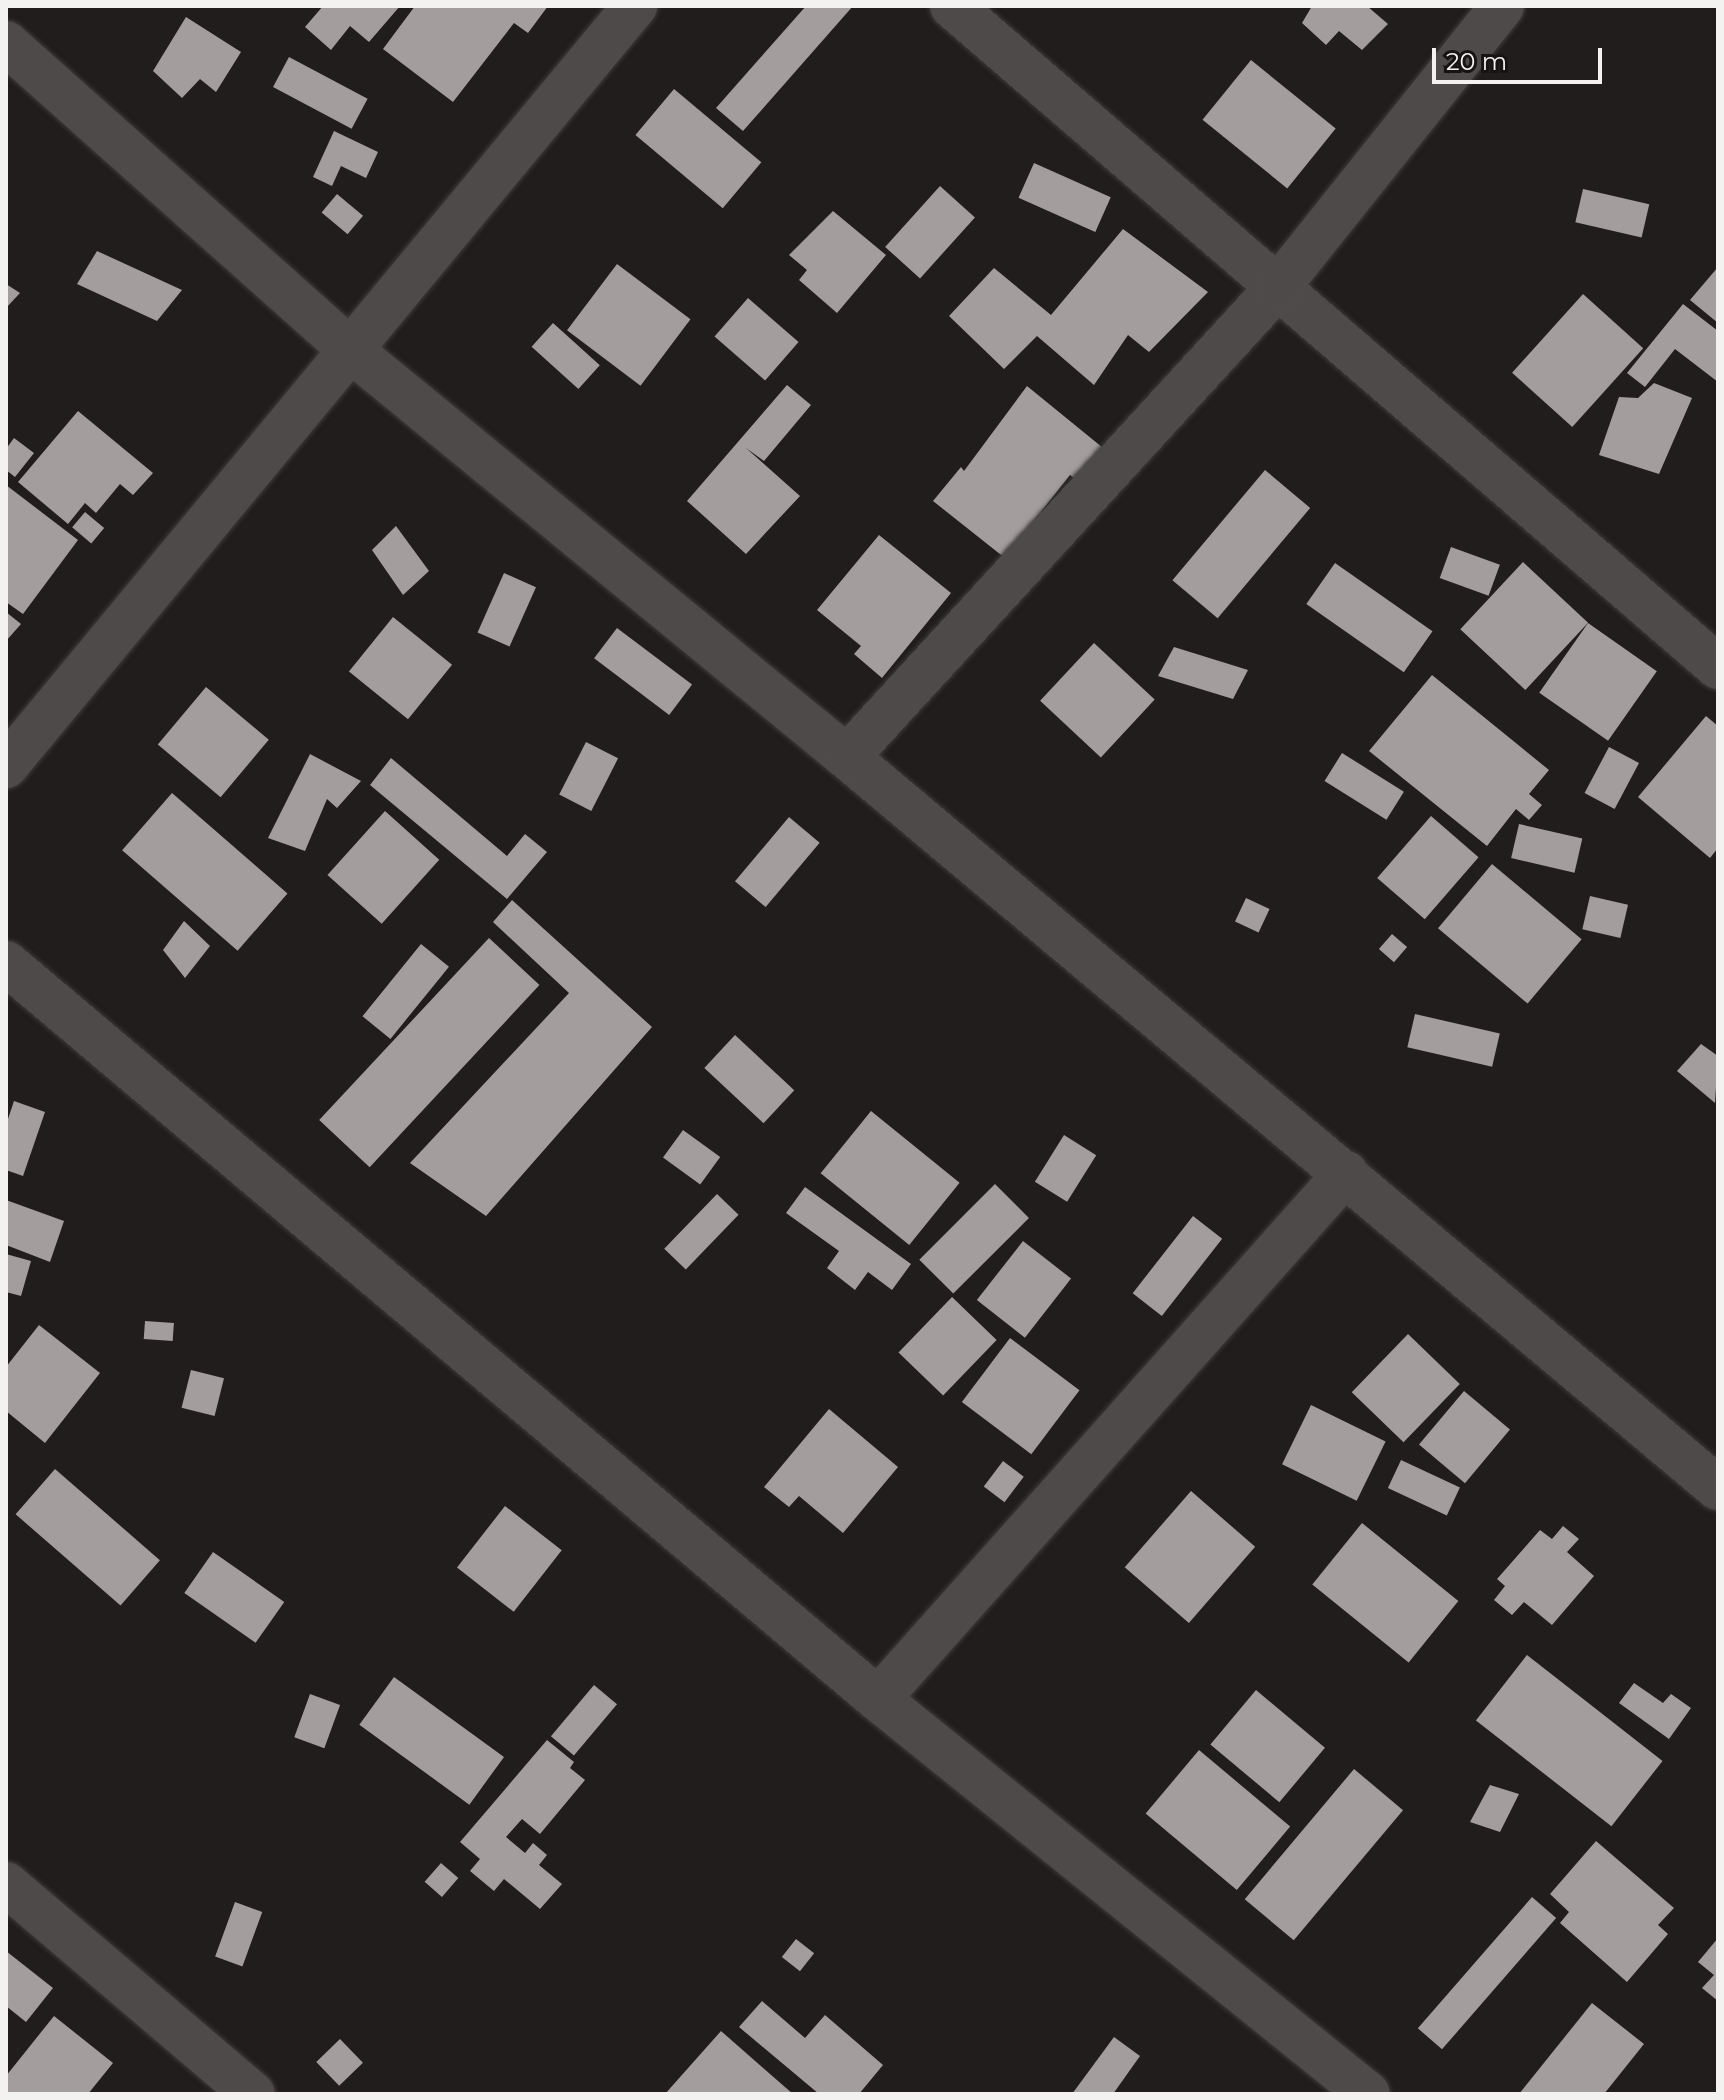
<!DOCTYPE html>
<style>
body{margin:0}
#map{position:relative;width:1724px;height:2100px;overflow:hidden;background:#211d1c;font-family:Montserrat,sans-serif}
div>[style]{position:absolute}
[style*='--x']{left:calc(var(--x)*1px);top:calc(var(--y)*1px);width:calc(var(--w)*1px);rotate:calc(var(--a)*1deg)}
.building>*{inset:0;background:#a39e9d;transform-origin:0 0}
.roads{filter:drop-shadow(0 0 2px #3d3a3a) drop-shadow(0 0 2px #3d3a3a)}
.minor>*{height:44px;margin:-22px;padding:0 22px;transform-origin:22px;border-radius:22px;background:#4f4a4a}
span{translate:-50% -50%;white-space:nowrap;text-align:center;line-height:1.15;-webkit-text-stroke:8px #181313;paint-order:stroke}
.frame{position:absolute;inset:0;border:8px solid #f4f1f1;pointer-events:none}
.scale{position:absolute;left:1432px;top:48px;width:170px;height:36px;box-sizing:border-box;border:4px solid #f4f1f1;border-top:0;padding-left:10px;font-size:24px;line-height:28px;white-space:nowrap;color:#f4f1f1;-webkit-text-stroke:6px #181313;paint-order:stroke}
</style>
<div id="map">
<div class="building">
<div style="clip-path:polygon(323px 6px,400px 6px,369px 42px,350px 26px,331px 50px,305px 27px)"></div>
<div style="clip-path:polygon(415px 6px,548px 6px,528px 33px,514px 23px,453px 102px,383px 49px)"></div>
<div style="clip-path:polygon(806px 6px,853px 6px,743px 131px,716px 108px)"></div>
<div style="clip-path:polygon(1312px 6px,1367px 6px,1388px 24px,1362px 50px,1339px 31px,1326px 45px,1302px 23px)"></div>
<div style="clip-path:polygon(186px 17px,241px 52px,216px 92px,200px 79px,182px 98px,153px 71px)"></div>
<div style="left:289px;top:57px;width:89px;height:34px;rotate:28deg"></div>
<div style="left:1251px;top:60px;width:109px;height:77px;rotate:39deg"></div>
<div style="left:674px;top:89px;width:114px;height:60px;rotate:40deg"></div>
<div style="clip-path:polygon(334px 131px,378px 152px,366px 178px,341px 166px,332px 186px,313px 177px)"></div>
<div style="left:1034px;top:163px;width:84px;height:38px;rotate:24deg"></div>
<div style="left:940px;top:186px;width:47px;height:82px;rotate:42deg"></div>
<div style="left:1583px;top:189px;width:68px;height:34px;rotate:13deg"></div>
<div style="left:337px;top:194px;width:34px;height:24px;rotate:40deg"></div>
<div style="clip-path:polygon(833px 211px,886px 255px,837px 313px,799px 280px,807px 270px,789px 255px)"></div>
<div style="clip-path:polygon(1123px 229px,1208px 292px,1149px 352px,1128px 335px,1094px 385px,1037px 336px,1004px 369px,949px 316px,994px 268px,1051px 315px)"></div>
<div style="clip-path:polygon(97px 251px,182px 290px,157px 321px,77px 284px)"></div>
<div style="left:617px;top:264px;width:92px;height:83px;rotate:37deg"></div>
<div style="clip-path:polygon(1718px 267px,1718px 323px,1690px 300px)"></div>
<div style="clip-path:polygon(6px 284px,20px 293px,6px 308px)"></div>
<div style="left:1583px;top:294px;width:81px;height:106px;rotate:42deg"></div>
<div style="left:748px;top:298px;width:67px;height:51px;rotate:41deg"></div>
<div style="clip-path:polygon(1683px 304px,1718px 331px,1718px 382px,1675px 349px,1645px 387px,1627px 373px)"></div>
<div style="left:553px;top:323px;width:63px;height:32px;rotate:42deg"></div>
<div style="clip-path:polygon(1654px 383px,1692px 398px,1659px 474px,1599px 455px,1619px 397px,1638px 398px)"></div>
<div style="clip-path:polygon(787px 385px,811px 405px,764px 461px,746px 448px,800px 496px,746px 554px,687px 501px)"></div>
<div style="clip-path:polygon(1027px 386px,1108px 452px,1082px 484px,1070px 475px,1029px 527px,1015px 566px,933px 501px,961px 467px,964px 471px)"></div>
<div style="clip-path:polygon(78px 411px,153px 473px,133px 495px,120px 484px,96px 513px,85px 503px,68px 524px,18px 482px)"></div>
<div style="clip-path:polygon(14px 438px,34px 453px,15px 477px,6px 470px,6px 449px)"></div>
<div style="left:1265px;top:470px;width:59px;height:144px;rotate:40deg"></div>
<div style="clip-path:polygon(6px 485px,78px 540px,23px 614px,6px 602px)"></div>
<div style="left:85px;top:512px;width:25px;height:20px;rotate:40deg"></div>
<div style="clip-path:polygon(396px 526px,429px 571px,403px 595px,372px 550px)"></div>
<div style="clip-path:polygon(879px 535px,951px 593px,882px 678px,854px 654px,861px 646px,817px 610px)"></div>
<div style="left:1451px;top:547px;width:52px;height:33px;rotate:20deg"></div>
<div style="left:1523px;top:562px;width:89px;height:92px;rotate:43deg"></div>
<div style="left:1335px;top:563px;width:119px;height:50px;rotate:35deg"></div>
<div style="left:504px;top:573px;width:35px;height:65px;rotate:24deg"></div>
<div style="clip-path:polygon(6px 612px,21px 624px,6px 641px)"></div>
<div style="left:393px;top:617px;width:76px;height:70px;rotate:39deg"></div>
<div style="left:1588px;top:623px;width:84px;height:85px;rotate:35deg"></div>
<div style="left:617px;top:628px;width:94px;height:38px;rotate:37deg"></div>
<div style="left:1094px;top:643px;width:83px;height:79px;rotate:43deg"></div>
<div style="clip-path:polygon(1174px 647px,1248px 670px,1233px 699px,1158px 676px)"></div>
<div style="clip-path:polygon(1432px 675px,1549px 770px,1529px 794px,1542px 805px,1529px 820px,1516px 809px,1487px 846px,1369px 751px)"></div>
<div style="left:206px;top:687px;width:82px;height:75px;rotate:40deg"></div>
<div style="clip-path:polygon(1706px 716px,1718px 726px,1718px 848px,1710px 858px,1638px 797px)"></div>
<div style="left:586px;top:742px;width:36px;height:59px;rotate:27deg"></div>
<div style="left:1609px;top:747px;width:34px;height:52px;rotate:28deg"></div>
<div style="left:1342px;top:753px;width:73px;height:33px;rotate:32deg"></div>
<div style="clip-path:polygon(310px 754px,361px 781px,337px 808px,327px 799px,305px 851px,268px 838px)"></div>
<div style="clip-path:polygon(391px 758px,507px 856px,525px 834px,547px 852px,507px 899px,370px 785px)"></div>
<div style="left:172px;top:793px;width:153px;height:76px;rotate:41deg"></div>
<div style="left:385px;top:811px;width:73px;height:86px;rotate:42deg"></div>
<div style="left:1431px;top:816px;width:63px;height:82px;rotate:41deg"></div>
<div style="left:789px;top:817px;width:40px;height:84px;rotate:40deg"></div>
<div style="left:1519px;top:824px;width:65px;height:35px;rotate:13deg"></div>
<div style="left:1492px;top:864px;width:117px;height:84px;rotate:40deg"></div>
<div style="left:1590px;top:896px;width:39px;height:34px;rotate:13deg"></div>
<div style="left:1246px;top:898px;width:26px;height:26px;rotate:25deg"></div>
<div style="clip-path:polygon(512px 900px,652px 1027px,486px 1216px,410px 1163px,569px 993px,493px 922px)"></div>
<div style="clip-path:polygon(184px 921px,210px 946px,185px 978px,163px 950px)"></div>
<div style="left:1392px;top:934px;width:20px;height:20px;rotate:41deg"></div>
<div style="left:489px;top:938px;width:69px;height:249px;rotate:43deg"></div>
<div style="left:421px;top:944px;width:36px;height:93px;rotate:39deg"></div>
<div style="left:1415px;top:1014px;width:87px;height:34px;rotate:13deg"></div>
<div style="left:735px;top:1035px;width:81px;height:45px;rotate:43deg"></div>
<div style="clip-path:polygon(1701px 1044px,1718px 1056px,1715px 1103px,1677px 1071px)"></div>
<div style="clip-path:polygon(14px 1101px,45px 1112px,23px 1176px,6px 1170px,6px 1125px)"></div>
<div style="left:871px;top:1111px;width:114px;height:80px;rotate:39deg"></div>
<div style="left:683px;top:1130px;width:46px;height:34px;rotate:36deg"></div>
<div style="left:1064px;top:1135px;width:38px;height:55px;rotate:32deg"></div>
<div style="left:995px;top:1184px;width:48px;height:107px;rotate:45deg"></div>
<div style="clip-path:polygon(805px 1187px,911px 1264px,892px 1290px,868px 1272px,855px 1290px,827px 1268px,839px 1251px,786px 1213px)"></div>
<div style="left:717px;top:1194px;width:30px;height:76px;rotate:44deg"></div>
<div style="clip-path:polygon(6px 1200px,64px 1221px,50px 1262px,6px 1245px)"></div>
<div style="left:1193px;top:1216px;width:37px;height:98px;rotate:38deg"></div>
<div style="left:1023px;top:1241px;width:61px;height:75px;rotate:38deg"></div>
<div style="clip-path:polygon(6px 1254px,31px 1261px,21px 1296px,6px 1292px)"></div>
<div style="left:952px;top:1297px;width:62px;height:77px;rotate:44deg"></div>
<div style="left:145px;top:1321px;width:29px;height:18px;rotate:4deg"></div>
<div style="clip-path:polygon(39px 1325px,100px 1373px,45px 1443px,6px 1411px,6px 1367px)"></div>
<div style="left:1408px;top:1334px;width:72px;height:81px;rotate:44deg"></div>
<div style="left:1010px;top:1338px;width:87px;height:80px;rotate:37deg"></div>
<div style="left:191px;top:1370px;width:34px;height:39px;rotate:14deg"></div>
<div style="left:1464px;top:1391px;width:60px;height:70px;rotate:40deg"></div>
<div style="left:1311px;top:1405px;width:83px;height:66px;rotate:26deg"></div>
<div style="clip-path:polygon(829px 1409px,898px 1467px,843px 1533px,799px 1496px,789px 1507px,764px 1487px)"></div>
<div style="left:1401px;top:1460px;width:65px;height:31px;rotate:25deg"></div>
<div style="left:1003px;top:1461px;width:26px;height:32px;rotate:37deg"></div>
<div style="left:55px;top:1469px;width:139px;height:60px;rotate:41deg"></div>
<div style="left:1191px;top:1491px;width:85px;height:101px;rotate:41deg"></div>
<div style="left:505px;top:1506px;width:72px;height:78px;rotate:38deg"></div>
<div style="left:1362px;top:1523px;width:124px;height:79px;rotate:39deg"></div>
<div style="clip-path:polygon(1563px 1526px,1579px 1539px,1567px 1552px,1594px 1576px,1552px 1625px,1524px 1602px,1512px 1615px,1494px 1600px,1505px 1586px,1497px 1579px,1540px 1530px,1552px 1539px)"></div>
<div style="left:213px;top:1552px;width:87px;height:50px;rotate:35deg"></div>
<div style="left:1527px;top:1655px;width:172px;height:83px;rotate:38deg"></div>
<div style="left:394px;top:1677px;width:136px;height:59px;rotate:36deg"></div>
<div style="clip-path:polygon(1634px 1683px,1663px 1703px,1671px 1694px,1691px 1708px,1669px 1739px,1619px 1703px)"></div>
<div style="left:594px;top:1685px;width:30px;height:67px;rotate:40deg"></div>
<div style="left:1256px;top:1690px;width:90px;height:71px;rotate:40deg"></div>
<div style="left:310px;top:1694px;width:32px;height:46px;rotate:20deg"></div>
<div style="clip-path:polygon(547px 1740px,574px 1762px,570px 1768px,585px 1780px,540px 1834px,522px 1819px,506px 1837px,525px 1853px,533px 1843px,547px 1855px,539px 1865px,562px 1884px,540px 1909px,504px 1879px,494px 1891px,470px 1871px,480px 1859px,460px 1842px)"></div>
<div style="left:1199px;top:1750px;width:119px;height:83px;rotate:40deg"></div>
<div style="left:1354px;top:1769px;width:64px;height:170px;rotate:40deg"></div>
<div style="clip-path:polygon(1490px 1785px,1519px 1794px,1500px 1832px,1470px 1822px)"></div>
<div style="clip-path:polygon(1596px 1841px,1674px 1908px,1658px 1925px,1668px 1934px,1627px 1982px,1560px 1923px,1569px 1912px,1550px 1894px)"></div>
<div style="left:441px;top:1863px;width:23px;height:25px;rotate:41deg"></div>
<div style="left:1532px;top:1897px;width:32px;height:174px;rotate:41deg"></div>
<div style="left:235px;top:1902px;width:29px;height:58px;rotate:20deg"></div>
<div style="clip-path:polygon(1718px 1938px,1718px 2001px,1702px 1988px,1714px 1975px,1698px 1962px)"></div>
<div style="left:796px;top:1939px;width:23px;height:23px;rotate:38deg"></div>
<div style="clip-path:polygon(6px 1951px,53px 1988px,26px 2022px,6px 2006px)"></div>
<div style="clip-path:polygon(762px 2001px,805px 2038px,825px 2015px,883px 2065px,859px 2094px,819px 2094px,739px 2027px)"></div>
<div style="clip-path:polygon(1592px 2003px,1644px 2044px,1604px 2094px,1519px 2094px)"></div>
<div style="clip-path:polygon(54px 2016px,113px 2063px,88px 2094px,6px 2094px,6px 2076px)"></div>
<div style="clip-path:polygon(721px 2031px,793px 2094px,665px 2094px)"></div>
<div style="clip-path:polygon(1114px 2037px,1140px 2056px,1113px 2094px,1072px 2094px)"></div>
<div style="left:340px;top:2039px;width:33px;height:33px;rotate:46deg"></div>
</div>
<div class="roads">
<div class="minor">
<div style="--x:952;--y:6;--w:1012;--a:40.79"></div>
<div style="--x:6;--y:43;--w:458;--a:41.7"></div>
<div style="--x:348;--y:348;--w:645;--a:39.34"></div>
<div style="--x:847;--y:757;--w:1137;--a:40.01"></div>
<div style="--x:847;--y:757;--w:638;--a:-47.48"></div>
<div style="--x:1278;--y:287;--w:359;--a:-51.4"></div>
<div style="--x:6;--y:766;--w:987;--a:-50.39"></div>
<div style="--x:6;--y:963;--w:1141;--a:40.17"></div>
<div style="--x:878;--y:1699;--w:629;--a:38.87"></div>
<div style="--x:878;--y:1699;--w:704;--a:-48.34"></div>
<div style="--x:6;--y:1884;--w:324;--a:40.4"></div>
</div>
</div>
<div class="frame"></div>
<div class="scale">20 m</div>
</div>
